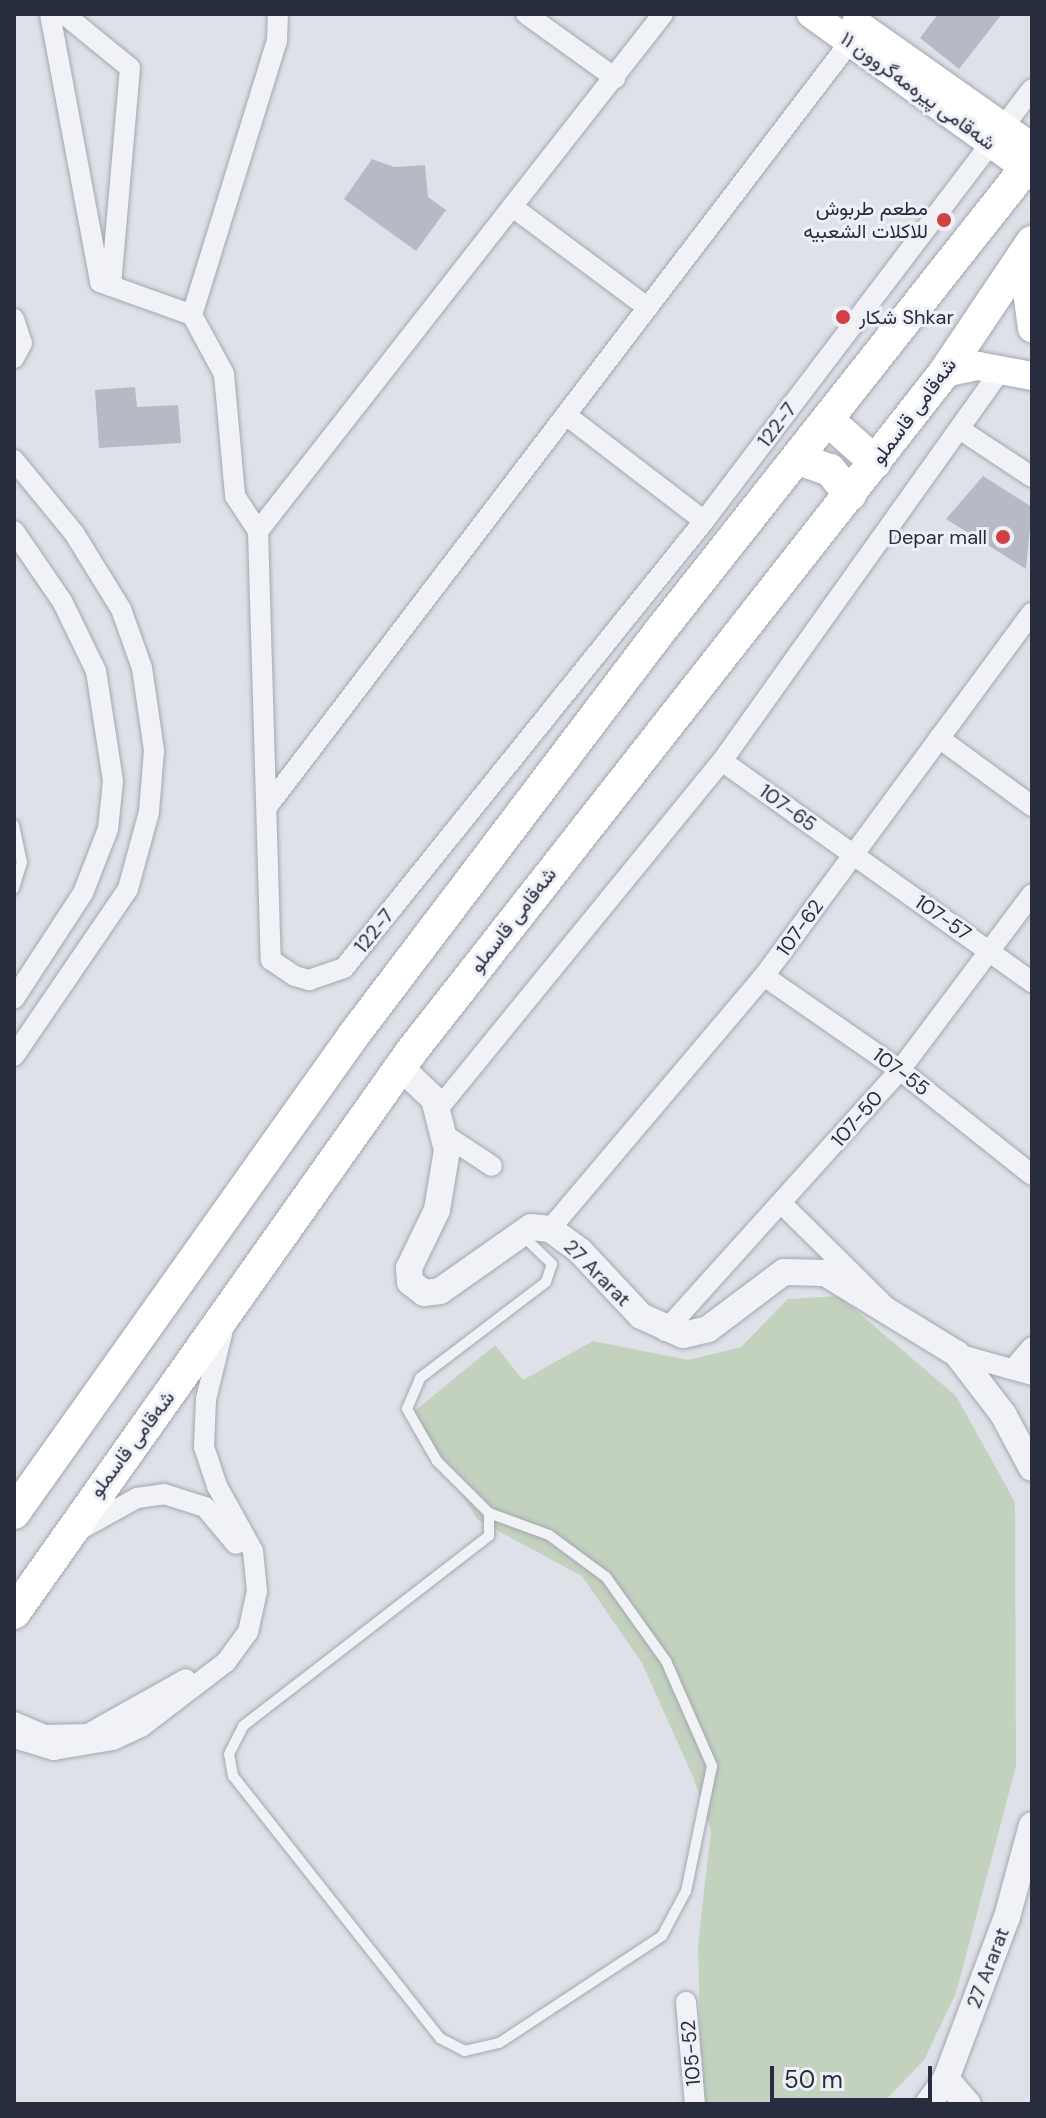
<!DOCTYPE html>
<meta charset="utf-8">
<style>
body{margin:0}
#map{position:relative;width:1046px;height:2118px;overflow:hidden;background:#dee1e8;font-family:"DM Sans",Vazirmatn,sans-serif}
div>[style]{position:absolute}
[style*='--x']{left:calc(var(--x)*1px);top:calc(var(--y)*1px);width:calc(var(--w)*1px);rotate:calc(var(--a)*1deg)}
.green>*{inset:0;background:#c2d2bf}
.building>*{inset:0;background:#b6bac5}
.roads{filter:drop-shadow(0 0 2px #a3a7b2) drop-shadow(0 0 2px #a3a7b2)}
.service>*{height:10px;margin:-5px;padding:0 5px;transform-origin:5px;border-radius:5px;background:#f1f2f6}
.minor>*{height:20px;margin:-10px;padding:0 10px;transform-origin:10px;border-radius:10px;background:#f1f2f6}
.tertiary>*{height:26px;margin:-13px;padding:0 13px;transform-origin:13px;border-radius:13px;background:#f1f2f6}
.secondary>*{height:28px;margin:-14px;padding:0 14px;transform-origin:14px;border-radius:14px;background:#fff}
.primary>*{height:32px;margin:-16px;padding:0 16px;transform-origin:16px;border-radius:16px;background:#fff}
.dots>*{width:22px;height:22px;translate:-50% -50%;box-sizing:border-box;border:4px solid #eef0f6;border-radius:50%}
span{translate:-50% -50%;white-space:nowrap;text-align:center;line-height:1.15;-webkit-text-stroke:6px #eef0f6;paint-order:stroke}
.street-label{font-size:20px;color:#272d3f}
.poi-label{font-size:20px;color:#272d3f}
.right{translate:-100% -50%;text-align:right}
.left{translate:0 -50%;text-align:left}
.frame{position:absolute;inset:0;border:16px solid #272d3f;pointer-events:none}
.scale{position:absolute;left:770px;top:2066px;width:162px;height:36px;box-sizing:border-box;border:4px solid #272d3f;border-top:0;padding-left:10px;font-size:24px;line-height:28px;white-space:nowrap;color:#272d3f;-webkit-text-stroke:6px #eef0f6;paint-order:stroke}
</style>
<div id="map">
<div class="green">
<div style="clip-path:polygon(839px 1296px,956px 1396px,1015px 1502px,1016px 1766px,956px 1993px,924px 2060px,882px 2104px,702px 2104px,698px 1945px,711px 1830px,694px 1779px,642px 1663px,582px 1576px,478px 1520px,410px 1415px,495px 1345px,523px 1380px,593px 1341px,688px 1360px,741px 1347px,788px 1299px)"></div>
</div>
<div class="building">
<div style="clip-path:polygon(938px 14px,1002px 14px,959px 69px,920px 38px)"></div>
<div style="clip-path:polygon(372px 159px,394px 167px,425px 165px,428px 197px,446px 210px,416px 251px,344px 199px)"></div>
<div style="clip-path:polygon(135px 387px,137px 407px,178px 405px,181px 443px,99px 448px,95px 390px)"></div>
<div style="clip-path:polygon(983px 476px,1032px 507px,1026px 569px,946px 519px)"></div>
</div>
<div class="roads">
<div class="service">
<div style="--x:14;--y:825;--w:38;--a:78"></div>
<div style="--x:22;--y:862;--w:28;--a:107"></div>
<div style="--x:489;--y:1513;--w:64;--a:20.1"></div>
<div style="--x:549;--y:1535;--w:71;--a:36.4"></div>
<div style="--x:606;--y:1577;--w:103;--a:54.5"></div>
<div style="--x:666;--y:1661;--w:115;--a:66.3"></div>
<div style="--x:712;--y:1766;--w:128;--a:101.7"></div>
<div style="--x:686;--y:1891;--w:51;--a:118.1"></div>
<div style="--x:662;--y:1936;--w:195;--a:146.7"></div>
<div style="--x:499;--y:2043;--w:35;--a:167"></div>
<div style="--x:465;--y:2051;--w:28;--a:-153"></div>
<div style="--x:440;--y:2038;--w:334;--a:-128.3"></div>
<div style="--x:233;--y:1776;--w:22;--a:-100"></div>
<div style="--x:229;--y:1754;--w:31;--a:-63"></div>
<div style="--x:243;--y:1726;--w:311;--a:-37.7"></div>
<div style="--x:489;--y:1536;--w:23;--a:-90"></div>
<div style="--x:489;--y:1513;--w:74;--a:-135"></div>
<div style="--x:437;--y:1461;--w:60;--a:-120"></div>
<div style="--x:407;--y:1409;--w:34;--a:-67"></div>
<div style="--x:420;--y:1378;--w:158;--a:-37.3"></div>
<div style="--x:546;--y:1282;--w:19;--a:-72"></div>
<div style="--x:552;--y:1264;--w:43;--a:-135.9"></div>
</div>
<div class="minor">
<div style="--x:50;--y:14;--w:273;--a:79.4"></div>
<div style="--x:100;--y:282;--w:98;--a:19.7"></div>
<div style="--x:192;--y:315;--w:67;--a:61.5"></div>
<div style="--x:224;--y:374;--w:122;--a:84.8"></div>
<div style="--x:235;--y:496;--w:42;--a:56.7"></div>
<div style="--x:64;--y:14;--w:85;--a:39.3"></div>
<div style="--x:130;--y:68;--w:219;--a:95"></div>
<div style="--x:526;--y:14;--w:110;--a:35.7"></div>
<div style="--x:663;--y:14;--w:657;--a:128.07"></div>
<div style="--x:258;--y:531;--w:429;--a:88.3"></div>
<div style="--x:271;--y:960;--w:29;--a:34"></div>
<div style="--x:295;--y:976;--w:15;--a:16"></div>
<div style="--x:309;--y:980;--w:37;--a:-19"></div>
<div style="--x:344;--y:968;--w:574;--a:-51.15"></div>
<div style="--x:704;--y:521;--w:542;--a:-52.79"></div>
<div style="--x:514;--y:208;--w:167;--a:36.7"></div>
<div style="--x:192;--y:315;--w:287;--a:-72.8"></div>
<div style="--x:277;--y:41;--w:27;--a:-88"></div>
<div style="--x:14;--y:319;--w:25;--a:72"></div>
<div style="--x:22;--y:343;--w:17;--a:118"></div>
<div style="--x:566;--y:415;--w:174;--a:37.5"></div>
<div style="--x:961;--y:430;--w:85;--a:33.5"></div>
<div style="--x:14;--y:460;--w:94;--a:50.6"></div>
<div style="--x:74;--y:533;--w:89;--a:58.3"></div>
<div style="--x:121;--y:609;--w:63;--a:70.4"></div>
<div style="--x:142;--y:668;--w:83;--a:81.7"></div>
<div style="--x:154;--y:750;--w:62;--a:94.6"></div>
<div style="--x:149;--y:812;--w:80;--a:105.3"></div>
<div style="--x:128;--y:889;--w:202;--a:124.3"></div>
<div style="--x:14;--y:531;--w:85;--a:55.6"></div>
<div style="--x:62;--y:601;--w:78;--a:64.1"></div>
<div style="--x:96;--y:671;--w:111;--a:81.2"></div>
<div style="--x:113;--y:781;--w:48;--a:95.9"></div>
<div style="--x:108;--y:829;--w:69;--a:111.3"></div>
<div style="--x:83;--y:893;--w:126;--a:123.1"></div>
<div style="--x:939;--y:738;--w:115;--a:36.2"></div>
<div style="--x:722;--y:761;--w:381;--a:35.5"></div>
<div style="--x:267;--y:807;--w:962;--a:-52.69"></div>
<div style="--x:764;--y:976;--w:165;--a:34.7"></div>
<div style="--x:900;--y:1070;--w:169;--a:38.5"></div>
<div style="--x:438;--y:1109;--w:449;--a:-50.8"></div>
<div style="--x:722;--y:761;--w:483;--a:-54.5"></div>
<div style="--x:445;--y:1135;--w:56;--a:33.4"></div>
<div style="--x:783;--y:1205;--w:142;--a:44.7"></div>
<div style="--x:550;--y:1229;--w:331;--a:-49.8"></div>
<div style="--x:764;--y:976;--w:451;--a:-53.6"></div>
<div style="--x:665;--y:1331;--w:351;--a:-48"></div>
<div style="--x:900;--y:1070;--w:220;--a:-53.1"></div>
<div style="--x:957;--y:1354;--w:78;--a:15.6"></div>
<div style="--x:1013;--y:1369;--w:29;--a:-49"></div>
<div style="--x:81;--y:1529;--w:64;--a:-29"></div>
<div style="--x:137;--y:1498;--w:27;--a:-8"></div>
<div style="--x:164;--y:1494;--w:43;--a:17.6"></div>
<div style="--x:205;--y:1507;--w:48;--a:50"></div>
<div style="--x:14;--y:1722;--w:34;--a:23"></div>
<div style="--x:45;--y:1735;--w:43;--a:-1.3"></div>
<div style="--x:88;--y:1734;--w:112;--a:-29.3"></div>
<div style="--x:14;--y:1738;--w:42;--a:16.7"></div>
<div style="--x:54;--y:1750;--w:60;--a:-9.6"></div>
<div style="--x:113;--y:1740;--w:31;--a:-25"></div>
<div style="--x:141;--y:1727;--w:107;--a:-37.4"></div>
<div style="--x:226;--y:1662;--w:37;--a:-54"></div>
<div style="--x:248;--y:1632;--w:42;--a:-77.6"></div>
<div style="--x:257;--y:1591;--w:40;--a:-95.7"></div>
<div style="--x:253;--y:1551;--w:74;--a:-119"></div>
<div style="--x:217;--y:1486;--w:41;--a:-108.4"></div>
<div style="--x:204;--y:1447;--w:48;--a:-87.6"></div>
<div style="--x:206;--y:1399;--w:71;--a:-76.2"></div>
<div style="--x:686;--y:2002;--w:102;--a:85"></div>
</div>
<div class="tertiary">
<div style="--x:400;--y:1067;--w:47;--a:43.3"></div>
<div style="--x:434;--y:1099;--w:53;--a:75.7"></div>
<div style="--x:447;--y:1150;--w:61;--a:99.5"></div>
<div style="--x:437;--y:1210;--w:64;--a:115.8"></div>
<div style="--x:409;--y:1268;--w:14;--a:86"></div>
<div style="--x:410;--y:1282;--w:18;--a:38"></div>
<div style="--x:424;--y:1293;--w:16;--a:-7"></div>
<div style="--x:440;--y:1291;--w:111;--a:-35.1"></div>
<div style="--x:531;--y:1227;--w:19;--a:6"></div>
<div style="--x:550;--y:1229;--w:37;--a:36"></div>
<div style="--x:580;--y:1251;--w:89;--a:46.8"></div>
<div style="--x:641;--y:1316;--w:46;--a:24.3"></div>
<div style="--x:683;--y:1335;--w:26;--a:-13"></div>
<div style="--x:708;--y:1329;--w:95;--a:-36.9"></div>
<div style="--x:784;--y:1272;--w:41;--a:1.4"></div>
<div style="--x:825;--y:1273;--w:155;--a:31.5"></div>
<div style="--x:957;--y:1354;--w:76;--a:52.5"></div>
<div style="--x:1003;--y:1414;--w:61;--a:61.8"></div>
<div style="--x:946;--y:2079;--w:33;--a:49"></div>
<div style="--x:928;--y:2104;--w:31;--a:-54"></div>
<div style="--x:946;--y:2079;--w:173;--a:-69.4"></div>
<div style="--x:1007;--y:1917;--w:95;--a:-74.8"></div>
</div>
<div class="secondary">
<div style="--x:811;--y:14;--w:264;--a:35.7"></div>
<div style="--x:856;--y:23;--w:215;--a:35.2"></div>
<div style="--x:1022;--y:255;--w:74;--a:82.2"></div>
<div style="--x:944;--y:373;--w:35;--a:-12"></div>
<div style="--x:978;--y:366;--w:55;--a:10.5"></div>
</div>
<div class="primary">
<div style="--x:829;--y:421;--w:62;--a:41.7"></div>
<div style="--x:799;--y:459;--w:33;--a:20"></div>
<div style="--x:830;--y:470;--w:32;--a:51"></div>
<div style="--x:14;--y:1513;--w:585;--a:-54.6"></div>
<div style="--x:353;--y:1036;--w:508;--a:-52.84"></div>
<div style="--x:660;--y:631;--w:600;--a:-51.7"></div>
<div style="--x:14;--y:1613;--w:687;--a:-54.71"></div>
<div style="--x:411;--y:1052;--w:863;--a:-51.87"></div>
<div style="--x:944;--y:373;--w:158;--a:-56.1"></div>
</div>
</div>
<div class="dots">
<div style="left:944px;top:220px;background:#d04045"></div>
<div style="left:843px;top:317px;background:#d04045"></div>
<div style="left:1003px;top:537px;background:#d04045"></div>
</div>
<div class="street-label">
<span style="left:918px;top:91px;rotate:36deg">شەقامی پیرەمەگروون ١١</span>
<span style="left:914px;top:411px;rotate:-53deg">شەقامی قاسملو</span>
<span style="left:777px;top:425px;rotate:-53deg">122-7</span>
<span style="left:788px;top:808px;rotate:36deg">107-65</span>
<span style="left:943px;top:918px;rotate:35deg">107-57</span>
<span style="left:513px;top:920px;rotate:-52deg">شەقامی قاسملو</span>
<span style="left:800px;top:928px;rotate:-54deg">107-62</span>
<span style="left:374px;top:931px;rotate:-51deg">122-7</span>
<span style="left:901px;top:1072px;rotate:37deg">107-55</span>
<span style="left:857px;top:1119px;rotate:-49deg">107-50</span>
<span style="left:597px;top:1273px;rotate:45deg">27 Ararat</span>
<span style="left:132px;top:1444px;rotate:-53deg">شەقامی قاسملو</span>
<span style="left:988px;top:1968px;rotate:-69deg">27 Ararat</span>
<span style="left:691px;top:2053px;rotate:-95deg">105-52</span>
</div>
<div class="poi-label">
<span class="right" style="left:928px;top:220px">مطعم طربوش<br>للاكلات الشعبيه</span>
<span class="left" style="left:859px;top:317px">شکار Shkar</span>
<span class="right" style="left:987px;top:537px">Depar mall</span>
</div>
<div class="frame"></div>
<div class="scale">50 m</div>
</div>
